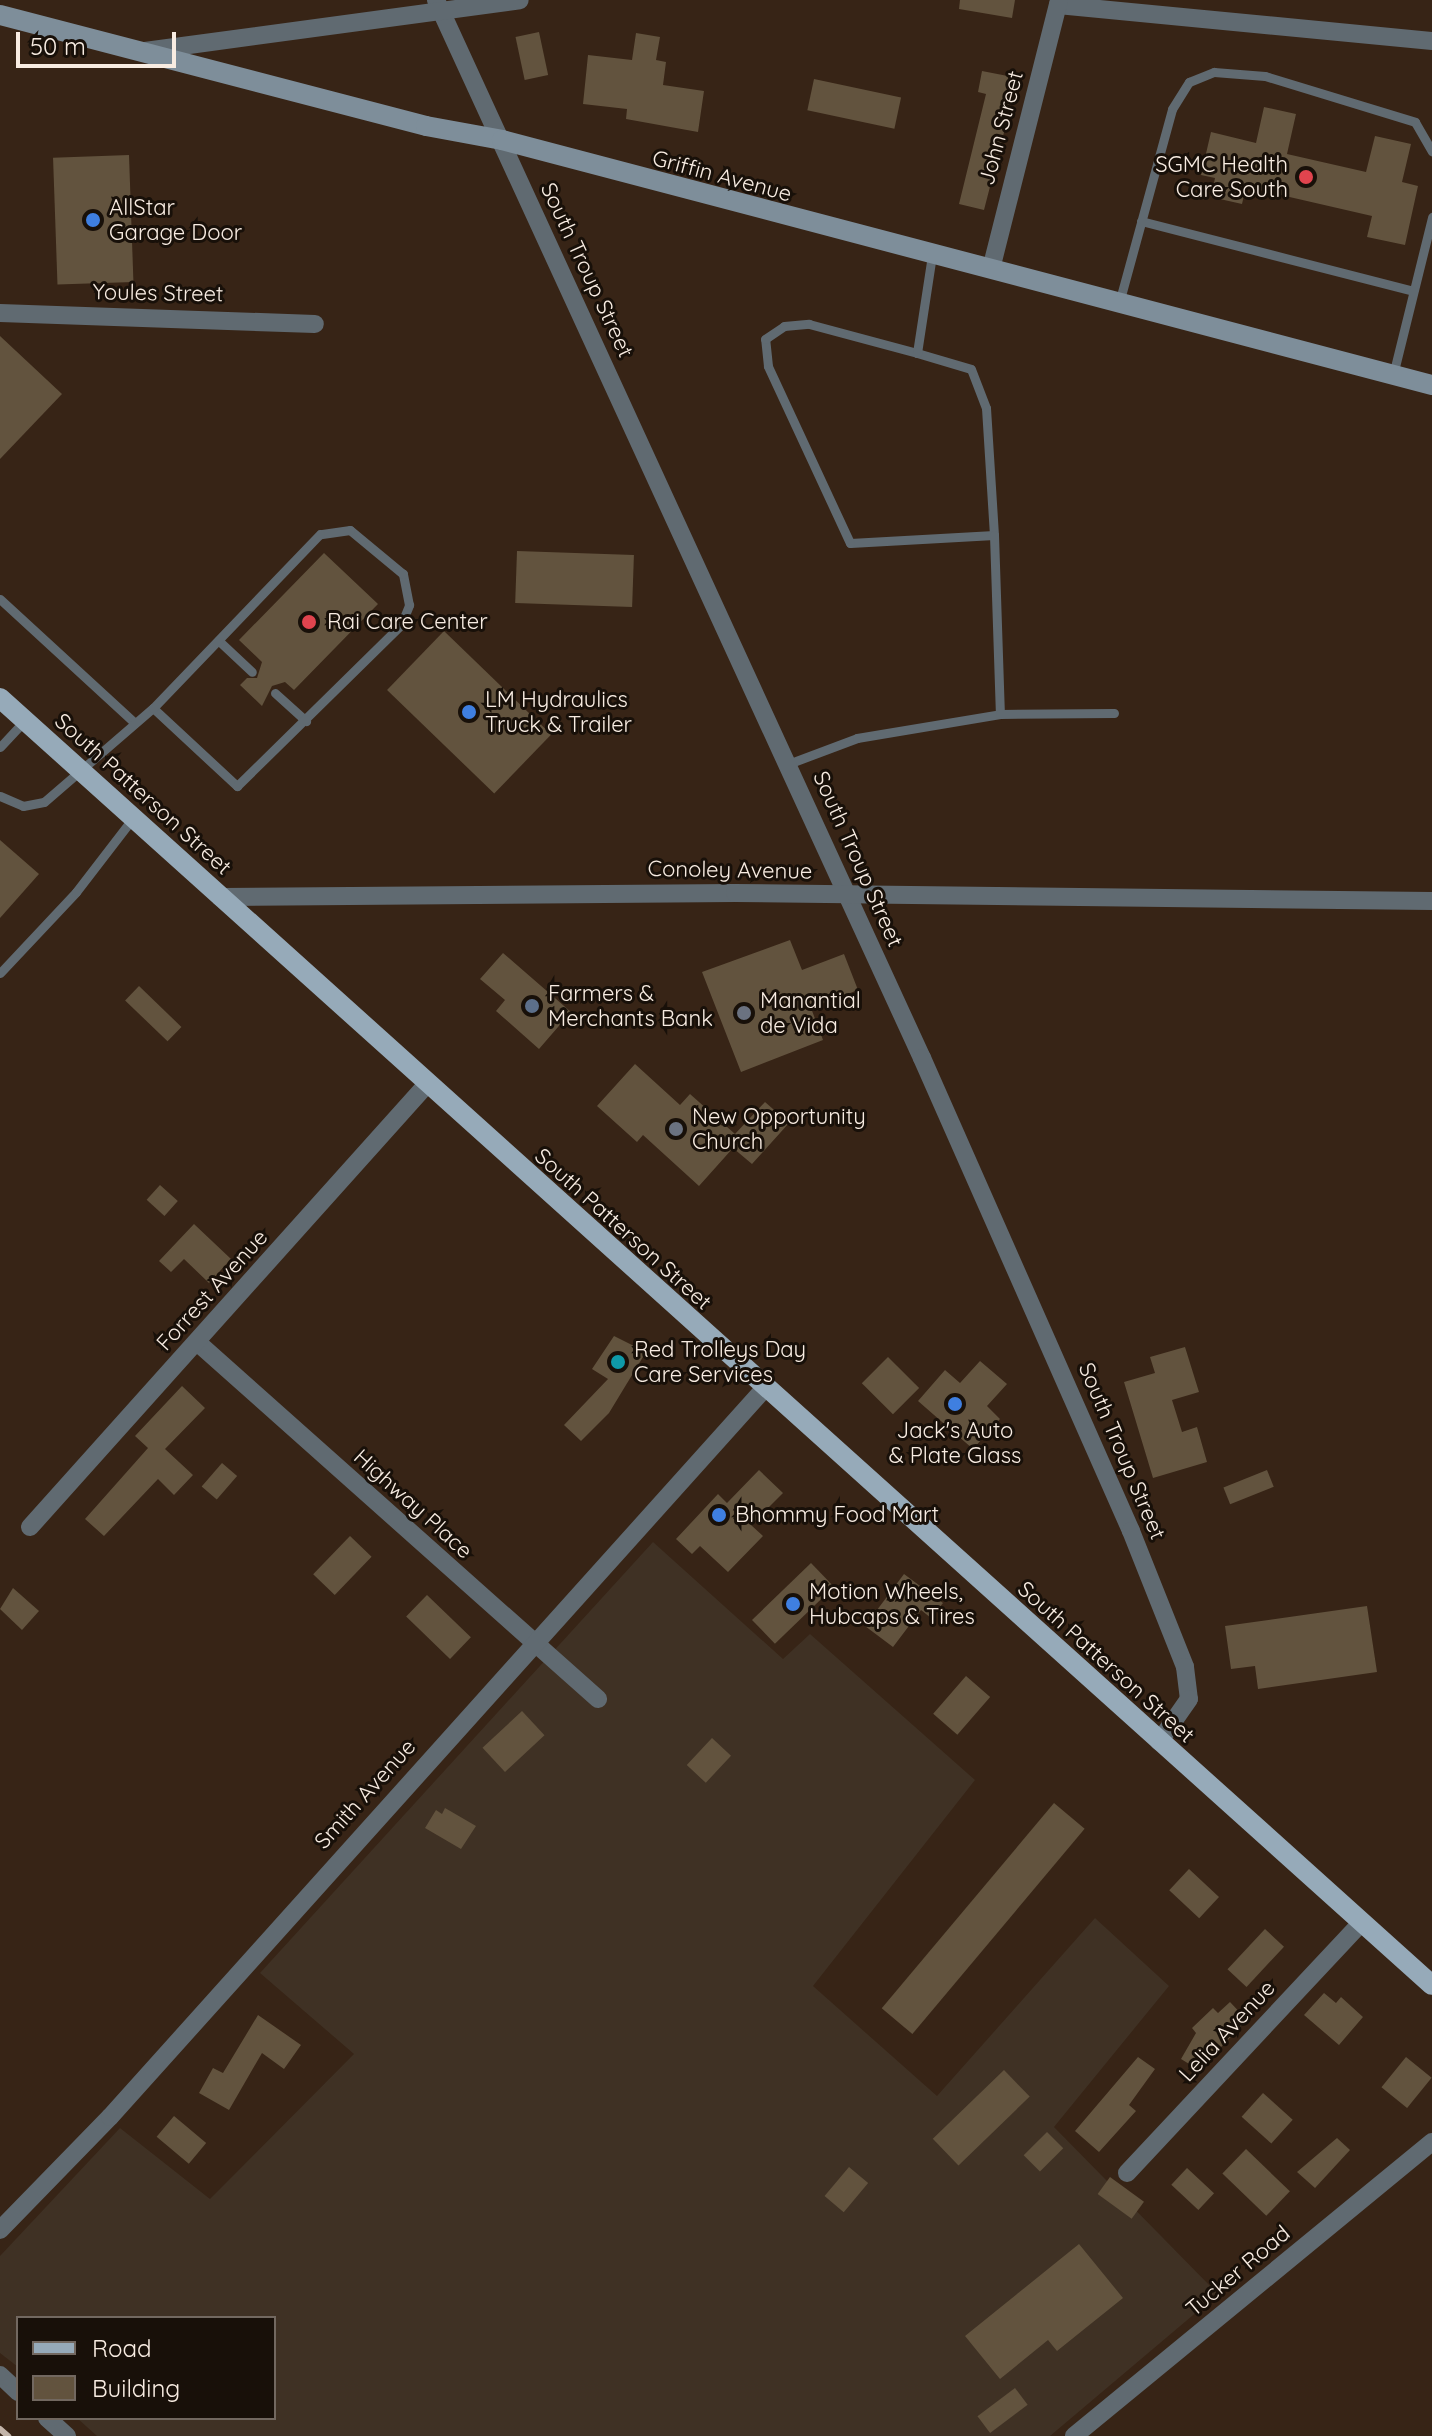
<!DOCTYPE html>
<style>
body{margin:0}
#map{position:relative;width:1432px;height:2436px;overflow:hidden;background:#372416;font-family:Quicksand,sans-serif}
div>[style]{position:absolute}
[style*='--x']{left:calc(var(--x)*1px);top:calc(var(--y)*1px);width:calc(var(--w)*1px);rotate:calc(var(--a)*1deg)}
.industrial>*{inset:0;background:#3f3124}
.building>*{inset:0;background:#62533e;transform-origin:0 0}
.service>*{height:9px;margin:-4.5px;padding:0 4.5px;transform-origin:4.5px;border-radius:4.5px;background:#606a71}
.minor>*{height:18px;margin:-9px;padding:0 9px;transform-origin:9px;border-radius:9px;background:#606a71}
.secondary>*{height:20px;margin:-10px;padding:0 10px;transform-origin:10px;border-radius:10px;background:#7e8e9a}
.primary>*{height:20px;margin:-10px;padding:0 10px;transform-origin:10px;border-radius:10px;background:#96aab9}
.rail>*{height:6px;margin:-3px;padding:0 3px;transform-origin:3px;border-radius:3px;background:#c3b5aa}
.dots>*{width:22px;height:22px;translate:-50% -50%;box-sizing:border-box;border:4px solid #181009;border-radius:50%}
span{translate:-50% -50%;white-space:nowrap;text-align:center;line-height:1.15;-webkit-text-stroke:6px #181009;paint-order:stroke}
.street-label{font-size:22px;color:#f8ece2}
.poi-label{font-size:22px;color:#f8ece2}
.right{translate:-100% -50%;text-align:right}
.left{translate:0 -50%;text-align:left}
.legend{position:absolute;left:16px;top:2316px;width:260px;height:104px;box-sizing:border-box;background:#181009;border:2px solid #726860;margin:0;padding:10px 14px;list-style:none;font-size:24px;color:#f8ece2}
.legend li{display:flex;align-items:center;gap:16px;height:40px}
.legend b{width:40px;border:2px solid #726860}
.scale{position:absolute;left:16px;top:32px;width:160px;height:36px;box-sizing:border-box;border:4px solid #f8ece2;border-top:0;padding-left:10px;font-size:24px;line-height:28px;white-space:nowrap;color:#f8ece2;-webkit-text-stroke:6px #181009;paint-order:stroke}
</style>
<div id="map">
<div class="industrial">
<div style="clip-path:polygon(653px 1542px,783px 1659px,810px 1634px,975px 1780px,813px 1986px,937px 2096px,1095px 1918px,1169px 1986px,1054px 2127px,1218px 2294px,1050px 2436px,97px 2436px,77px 2418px,274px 2418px,274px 2318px,18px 2318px,18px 2367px,0 2353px,0 2256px,120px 2128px,210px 2199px,354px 2054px,260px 1973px)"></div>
</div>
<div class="building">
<div style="clip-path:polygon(960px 0,1015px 0,1012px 18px,959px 9px)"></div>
<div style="left:539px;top:32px;width:44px;height:24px;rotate:78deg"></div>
<div style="clip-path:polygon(636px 33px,660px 37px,656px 60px,666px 62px,663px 85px,704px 91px,698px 132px,626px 119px,627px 109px,583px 104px,588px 55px,632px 60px)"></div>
<div style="clip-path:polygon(982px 71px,1018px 78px,984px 210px,959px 204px,986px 94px,978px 92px)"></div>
<div style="left:814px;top:79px;width:89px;height:32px;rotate:12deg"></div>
<div style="clip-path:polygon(1264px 107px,1296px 114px,1287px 154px,1366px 172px,1375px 136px,1411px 144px,1402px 182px,1418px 186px,1405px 245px,1367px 237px,1372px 216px,1246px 187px,1242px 204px,1211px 197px,1215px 178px,1201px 175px,1211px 132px,1256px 143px)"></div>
<div style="left:129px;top:155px;width:127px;height:76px;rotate:88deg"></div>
<div style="clip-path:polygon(0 336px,62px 394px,0 459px)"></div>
<div style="left:517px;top:551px;width:117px;height:52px;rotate:2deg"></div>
<div style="clip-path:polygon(324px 553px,378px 604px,294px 690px,285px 682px,272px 686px,262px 706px,240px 685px,247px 678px,257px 678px,262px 662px,239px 640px)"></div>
<div style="left:444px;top:631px;width:149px;height:82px;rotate:44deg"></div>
<div style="clip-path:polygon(0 840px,39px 874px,0 918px)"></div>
<div style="clip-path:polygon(790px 940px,802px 970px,844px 954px,858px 990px,811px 1008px,823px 1040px,741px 1072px,702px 972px)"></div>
<div style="clip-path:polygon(503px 953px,571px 1012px,539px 1049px,496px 1011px,505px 1000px,480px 979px)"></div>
<div style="left:139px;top:986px;width:59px;height:20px;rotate:44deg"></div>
<div style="clip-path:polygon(635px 1064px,680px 1105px,690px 1094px,735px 1134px,765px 1102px,789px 1123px,752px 1164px,733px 1148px,699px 1186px,643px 1135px,637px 1142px,597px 1106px)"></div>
<div style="left:160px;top:1185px;width:24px;height:20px;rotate:42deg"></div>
<div style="clip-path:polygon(194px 1224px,231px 1259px,209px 1283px,184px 1259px,171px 1272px,159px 1261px)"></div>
<div style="clip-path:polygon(614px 1336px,646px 1352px,609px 1413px,581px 1441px,564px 1425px,608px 1379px,592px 1369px)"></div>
<div style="clip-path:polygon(1185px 1347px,1199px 1392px,1172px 1400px,1182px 1432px,1197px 1427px,1207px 1462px,1153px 1478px,1124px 1382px,1155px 1373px,1150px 1357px)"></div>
<div style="left:888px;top:1357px;width:44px;height:37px;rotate:45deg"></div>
<div style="clip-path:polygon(980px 1361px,1007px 1384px,987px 1406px,1000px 1419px,973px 1449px,918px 1401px,945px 1370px,960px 1383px)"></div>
<div style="clip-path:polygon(182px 1386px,205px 1408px,165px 1449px,193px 1475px,174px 1495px,158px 1479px,104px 1536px,85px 1519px,148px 1448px,135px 1436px)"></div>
<div style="left:222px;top:1463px;width:20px;height:31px;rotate:41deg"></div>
<div style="clip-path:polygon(759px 1470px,783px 1493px,751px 1525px,763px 1536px,728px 1572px,700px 1546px,692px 1554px,676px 1539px,718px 1494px,727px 1503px)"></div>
<div style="left:1267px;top:1470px;width:18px;height:47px;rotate:68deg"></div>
<div style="left:350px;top:1536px;width:30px;height:53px;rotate:44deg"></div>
<div style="left:811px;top:1563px;width:33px;height:82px;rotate:46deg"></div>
<div style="clip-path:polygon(904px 1574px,943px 1603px,931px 1618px,921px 1610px,893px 1647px,865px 1626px)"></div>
<div style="clip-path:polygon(13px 1588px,39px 1611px,22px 1630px,0 1609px)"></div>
<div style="left:427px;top:1595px;width:61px;height:30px;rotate:44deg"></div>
<div style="clip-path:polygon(1367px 1606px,1377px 1672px,1258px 1689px,1255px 1666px,1231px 1669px,1225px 1626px)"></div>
<div style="left:966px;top:1676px;width:32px;height:50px;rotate:41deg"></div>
<div style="left:522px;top:1711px;width:33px;height:54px;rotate:47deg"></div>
<div style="left:712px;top:1738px;width:26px;height:37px;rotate:43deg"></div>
<div style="left:1054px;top:1803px;width:40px;height:268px;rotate:40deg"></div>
<div style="clip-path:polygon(445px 1808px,476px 1826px,461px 1849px,425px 1828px,436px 1810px,442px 1814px)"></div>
<div style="left:1189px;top:1869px;width:41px;height:29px;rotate:43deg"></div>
<div style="left:1265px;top:1929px;width:26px;height:55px;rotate:43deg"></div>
<div style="clip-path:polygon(1324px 1993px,1336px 2003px,1341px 1997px,1363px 2017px,1339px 2045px,1304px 2015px)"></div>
<div style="clip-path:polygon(1230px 2002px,1247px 2020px,1199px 2070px,1181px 2059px,1196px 2033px,1192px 2028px,1213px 2008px,1218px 2013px)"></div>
<div style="clip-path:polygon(258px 2015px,301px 2045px,284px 2069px,262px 2053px,229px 2110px,199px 2093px,213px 2068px,223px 2073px)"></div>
<div style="clip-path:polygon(1138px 2057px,1155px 2069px,1129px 2105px,1136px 2111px,1099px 2152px,1075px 2131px)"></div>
<div style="left:1406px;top:2057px;width:33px;height:39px;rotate:39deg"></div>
<div style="left:1004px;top:2070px;width:37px;height:99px;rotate:46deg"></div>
<div style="left:1263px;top:2093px;width:40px;height:32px;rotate:42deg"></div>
<div style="left:174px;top:2116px;width:42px;height:27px;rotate:40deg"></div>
<div style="left:1047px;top:2132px;width:23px;height:33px;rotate:45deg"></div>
<div style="clip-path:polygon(1337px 2138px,1350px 2150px,1315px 2188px,1297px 2172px)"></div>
<div style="left:1246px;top:2149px;width:61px;height:34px;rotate:44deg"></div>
<div style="left:849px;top:2167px;width:25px;height:38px;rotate:40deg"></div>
<div style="left:1187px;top:2168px;width:37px;height:23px;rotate:43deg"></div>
<div style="left:1110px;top:2177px;width:42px;height:21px;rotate:36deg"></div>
<div style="clip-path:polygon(1079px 2244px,1123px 2298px,1057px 2351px,1048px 2340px,1000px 2379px,965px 2336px)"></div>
<div style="left:1015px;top:2388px;width:21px;height:47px;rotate:53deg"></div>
</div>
<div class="service">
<div style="--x:1141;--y:221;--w:281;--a:14.4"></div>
<div style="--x:1119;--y:303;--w:201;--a:-74.7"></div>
<div style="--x:1172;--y:109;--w:32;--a:-58"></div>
<div style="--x:1189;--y:82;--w:27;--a:-22"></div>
<div style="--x:1214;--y:72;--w:51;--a:4.5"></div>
<div style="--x:1265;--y:76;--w:157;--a:17"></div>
<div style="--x:1415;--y:122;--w:34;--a:60"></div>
<div style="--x:917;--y:353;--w:56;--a:16.5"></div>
<div style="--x:971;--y:369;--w:42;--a:69"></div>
<div style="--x:986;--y:408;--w:127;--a:86.4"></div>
<div style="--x:994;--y:535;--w:144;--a:176.8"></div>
<div style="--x:850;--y:543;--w:195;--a:-114.9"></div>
<div style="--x:768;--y:366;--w:27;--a:-96"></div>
<div style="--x:765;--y:339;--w:23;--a:-34"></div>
<div style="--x:784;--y:326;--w:25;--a:-5"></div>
<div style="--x:809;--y:324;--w:112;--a:15"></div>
<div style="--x:917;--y:353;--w:99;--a:-81.3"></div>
<div style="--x:1393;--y:375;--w:163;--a:-76.1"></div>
<div style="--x:994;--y:535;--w:179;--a:88.1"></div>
<div style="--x:0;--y:599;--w:183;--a:42.6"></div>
<div style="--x:219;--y:641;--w:45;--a:43.2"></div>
<div style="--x:275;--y:693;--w:42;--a:42.1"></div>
<div style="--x:0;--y:747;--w:37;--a:-47"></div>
<div style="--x:788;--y:764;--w:74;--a:-20.6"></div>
<div style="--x:857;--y:738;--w:145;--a:-9.5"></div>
<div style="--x:1000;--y:714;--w:114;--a:-0.5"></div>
<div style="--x:0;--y:796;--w:25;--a:23"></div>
<div style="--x:23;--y:806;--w:21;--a:-11"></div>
<div style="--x:44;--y:802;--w:144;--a:-40.8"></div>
<div style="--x:153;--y:708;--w:115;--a:42.9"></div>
<div style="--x:237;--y:786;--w:230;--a:-44.5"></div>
<div style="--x:401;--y:625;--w:22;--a:-68"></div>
<div style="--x:409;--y:605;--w:32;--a:-101"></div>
<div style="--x:403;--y:574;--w:69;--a:-140.3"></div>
<div style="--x:350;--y:530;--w:30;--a:172"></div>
<div style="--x:320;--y:534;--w:241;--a:133.8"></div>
<div style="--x:0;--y:973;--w:111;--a:-46.8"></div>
<div style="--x:76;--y:892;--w:93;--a:-52.4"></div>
</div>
<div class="minor">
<div style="--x:436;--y:0;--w:1164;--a:65.33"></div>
<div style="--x:922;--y:1058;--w:517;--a:66.16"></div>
<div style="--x:1131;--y:1531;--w:146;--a:68.3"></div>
<div style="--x:1185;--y:1667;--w:32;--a:83"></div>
<div style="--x:1189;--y:1699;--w:52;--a:124.9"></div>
<div style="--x:1058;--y:5;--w:376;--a:5.5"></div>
<div style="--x:145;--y:51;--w:378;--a:-7.7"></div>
<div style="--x:991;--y:269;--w:277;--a:-75.8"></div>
<div style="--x:0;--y:313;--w:315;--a:2"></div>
<div style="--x:220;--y:897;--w:515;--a:-0.45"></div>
<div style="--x:735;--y:893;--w:697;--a:0.66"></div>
<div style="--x:197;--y:1342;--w:537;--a:41.68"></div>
<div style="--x:30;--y:1527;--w:596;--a:-48.13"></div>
<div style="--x:1127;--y:2173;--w:344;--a:-46.9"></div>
<div style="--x:0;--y:2230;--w:158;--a:-45.8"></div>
<div style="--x:110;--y:2117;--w:980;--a:-48.06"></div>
<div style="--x:0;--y:2375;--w:25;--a:43"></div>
<div style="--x:47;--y:2418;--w:27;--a:42"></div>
<div style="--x:1074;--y:2436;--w:463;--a:-39.4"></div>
</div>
<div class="secondary">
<div style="--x:0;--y:15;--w:440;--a:14.6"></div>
<div style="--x:426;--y:126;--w:77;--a:10.4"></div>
<div style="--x:502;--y:140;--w:962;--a:14.76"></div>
</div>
<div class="primary">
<div style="--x:0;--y:698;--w:1925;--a:41.95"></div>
</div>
<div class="rail">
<div style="--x:0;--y:2429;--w:11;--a:41"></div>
</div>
<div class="dots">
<div style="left:1306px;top:177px;background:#e0444e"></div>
<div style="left:93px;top:220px;background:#3f7fe0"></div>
<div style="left:309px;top:622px;background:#e0444e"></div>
<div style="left:469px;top:712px;background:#3f7fe0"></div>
<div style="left:532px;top:1006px;background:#5c6f8a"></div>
<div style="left:744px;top:1013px;background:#6b7280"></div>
<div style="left:676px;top:1129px;background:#6b7280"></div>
<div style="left:618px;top:1362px;background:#0f9aa8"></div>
<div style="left:955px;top:1404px;background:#3f7fe0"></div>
<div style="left:719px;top:1515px;background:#3f7fe0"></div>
<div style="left:793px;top:1604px;background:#3f7fe0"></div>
</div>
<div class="street-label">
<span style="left:1001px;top:128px;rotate:-75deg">John Street</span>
<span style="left:722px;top:176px;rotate:15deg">Griffin Avenue</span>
<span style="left:587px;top:270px;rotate:65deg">South Troup Street</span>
<span style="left:158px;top:293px;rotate:1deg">Youles Street</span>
<span style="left:143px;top:794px;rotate:42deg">South Patterson Street</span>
<span style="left:858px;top:859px;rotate:66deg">South Troup Street</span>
<span style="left:730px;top:870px;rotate:1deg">Conoley Avenue</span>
<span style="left:623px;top:1229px;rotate:42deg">South Patterson Street</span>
<span style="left:212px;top:1290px;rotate:-48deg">Forrest Avenue</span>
<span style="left:1122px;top:1451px;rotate:67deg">South Troup Street</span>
<span style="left:413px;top:1504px;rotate:42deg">Highway Place</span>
<span style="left:1106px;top:1662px;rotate:42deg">South Patterson Street</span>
<span style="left:365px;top:1794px;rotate:-48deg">Smith Avenue</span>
<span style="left:1227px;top:2031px;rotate:-47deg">Lelia Avenue</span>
<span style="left:1238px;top:2271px;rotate:-40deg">Tucker Road</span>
</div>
<div class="poi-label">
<span class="right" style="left:1288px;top:177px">SGMC Health<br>Care South</span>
<span class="left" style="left:109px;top:220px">AllStar<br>Garage Door</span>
<span class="left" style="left:327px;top:622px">Rai Care Center</span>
<span class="left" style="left:485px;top:712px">LM Hydraulics<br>Truck &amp; Trailer</span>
<span class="left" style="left:548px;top:1006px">Farmers &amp;<br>Merchants Bank</span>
<span class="left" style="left:760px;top:1013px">Manantial<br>de Vida</span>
<span class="left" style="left:692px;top:1129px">New Opportunity<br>Church</span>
<span class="left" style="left:634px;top:1362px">Red Trolleys Day<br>Care Services</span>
<span style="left:955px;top:1443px">Jack's Auto<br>&amp; Plate Glass</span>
<span class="left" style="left:735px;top:1515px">Bhommy Food Mart</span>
<span class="left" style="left:809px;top:1604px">Motion Wheels,<br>Hubcaps &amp; Tires</span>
</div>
<ul class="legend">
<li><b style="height:10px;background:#96aab9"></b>Road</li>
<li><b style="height:22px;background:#62533e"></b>Building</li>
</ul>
<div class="scale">50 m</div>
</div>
